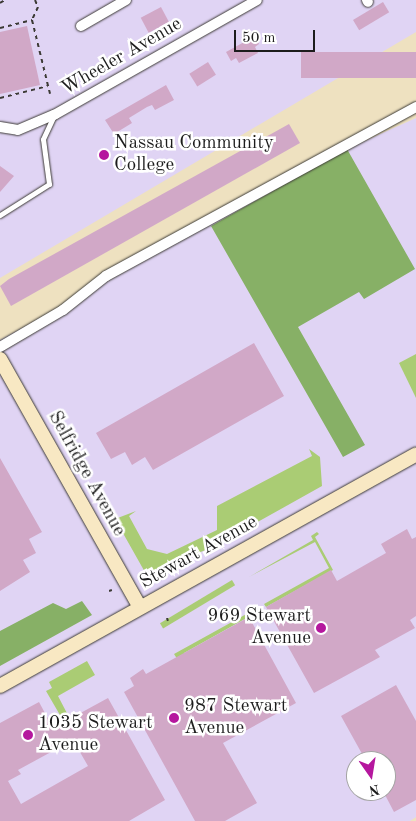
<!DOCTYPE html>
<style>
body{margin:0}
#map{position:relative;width:416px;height:821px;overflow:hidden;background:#eee1c0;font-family:"Old Standard TT",serif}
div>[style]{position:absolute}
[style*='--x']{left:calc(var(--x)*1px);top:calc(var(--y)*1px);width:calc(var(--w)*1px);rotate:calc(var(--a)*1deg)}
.built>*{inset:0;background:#e0d4f4}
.green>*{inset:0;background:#aacc74;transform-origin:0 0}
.forest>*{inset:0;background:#87b066}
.building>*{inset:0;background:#d1a8c7;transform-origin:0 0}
.path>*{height:2px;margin-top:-1px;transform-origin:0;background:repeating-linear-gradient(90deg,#3c3a35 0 4px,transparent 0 8px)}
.roads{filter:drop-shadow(0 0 1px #3c3a35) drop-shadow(0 0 1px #3c3a35)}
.lane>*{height:5px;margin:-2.5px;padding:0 2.5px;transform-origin:2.5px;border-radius:2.5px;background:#fff}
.street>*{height:10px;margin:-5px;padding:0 5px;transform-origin:5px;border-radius:5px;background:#fff}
.secondary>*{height:14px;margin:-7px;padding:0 7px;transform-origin:7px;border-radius:7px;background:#f8e8c3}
.dots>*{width:14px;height:14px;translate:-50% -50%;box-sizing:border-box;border:2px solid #fff;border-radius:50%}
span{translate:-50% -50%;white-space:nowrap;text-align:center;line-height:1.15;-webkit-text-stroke:5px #fff;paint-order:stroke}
.street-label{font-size:19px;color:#1c1c1c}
.poi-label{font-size:19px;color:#1c1c1c}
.left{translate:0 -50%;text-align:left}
.right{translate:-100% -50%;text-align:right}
.north{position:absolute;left:346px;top:751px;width:50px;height:50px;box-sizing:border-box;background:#fff;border:1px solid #a4a4a4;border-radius:50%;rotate:167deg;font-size:14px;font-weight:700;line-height:20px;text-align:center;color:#1c1c1c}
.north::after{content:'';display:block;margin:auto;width:18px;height:22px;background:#b5179e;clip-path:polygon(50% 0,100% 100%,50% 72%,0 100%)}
.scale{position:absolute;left:234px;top:30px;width:81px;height:22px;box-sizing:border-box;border:2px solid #1c1c1c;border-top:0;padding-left:6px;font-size:15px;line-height:18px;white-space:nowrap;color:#1c1c1c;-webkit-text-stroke:4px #fff;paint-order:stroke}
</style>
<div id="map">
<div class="built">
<div style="clip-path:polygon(0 0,416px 0,416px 32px,0 278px)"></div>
<div style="clip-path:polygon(evenodd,416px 118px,416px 817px,410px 821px,0 821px,0 340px,347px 149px,416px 118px,356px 761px,386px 761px,386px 791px,356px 791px,356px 761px)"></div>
</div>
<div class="green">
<div style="clip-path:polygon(416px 354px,416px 398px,399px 363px)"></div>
<div style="clip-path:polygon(309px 449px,320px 457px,322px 486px,213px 547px,146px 574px,115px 519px,136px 511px,129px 516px,147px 549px,167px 554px,217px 530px,217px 506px,312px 456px)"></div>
<div style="clip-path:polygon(317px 532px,319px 534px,315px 537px,333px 570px,266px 607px,264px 604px,329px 568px,315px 542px,249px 577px,313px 540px,311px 536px)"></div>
<div style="left:232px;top:580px;width:6px;height:84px;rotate:59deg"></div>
<div style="clip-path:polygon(250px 612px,252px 615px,184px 653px,187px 674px,174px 654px)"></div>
<div style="clip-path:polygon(87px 661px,95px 675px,58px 696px,70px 719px,64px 722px,46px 691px,52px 688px,49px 682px)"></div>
</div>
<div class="forest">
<div style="clip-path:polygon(347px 149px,415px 269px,364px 299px,359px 292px,298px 327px,365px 445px,343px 457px,211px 226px)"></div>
<div style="clip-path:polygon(82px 601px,92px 615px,0 666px,0 631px,53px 603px,66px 609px)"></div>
</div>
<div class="building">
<div style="left:383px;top:2px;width:12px;height:35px;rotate:59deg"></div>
<div style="left:161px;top:7px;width:17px;height:23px;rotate:62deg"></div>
<div style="clip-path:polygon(27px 26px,40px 85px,0 94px,0 32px)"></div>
<div style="clip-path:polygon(255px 36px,259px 44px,255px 47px,258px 53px,239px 63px,236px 58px,231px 61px,226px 52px)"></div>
<div style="left:416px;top:52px;width:26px;height:115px;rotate:90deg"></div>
<div style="left:208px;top:62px;width:15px;height:22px;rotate:58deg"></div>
<div style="clip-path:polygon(166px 85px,174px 100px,155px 110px,152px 105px,147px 107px,129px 118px,132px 123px,114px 134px,105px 120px)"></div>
<div style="clip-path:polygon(289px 124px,300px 143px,11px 306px,0 286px,9px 279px)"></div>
<div style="clip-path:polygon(0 166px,14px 176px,0 192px)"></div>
<div style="clip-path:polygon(254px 343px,284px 396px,153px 470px,145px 457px,132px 465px,125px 452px,111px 459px,96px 433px)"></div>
<div style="clip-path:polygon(0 458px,42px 532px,29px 539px,36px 553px,23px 560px,30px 572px,0 591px)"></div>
<div style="clip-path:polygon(407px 529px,412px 539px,416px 537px,416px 616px,410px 620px,415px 628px,375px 650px,380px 657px,314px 693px,266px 607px,331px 570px,337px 581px,386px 553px,381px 544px)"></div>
<div style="clip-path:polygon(249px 617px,296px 703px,223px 743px,257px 803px,225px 821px,195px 821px,124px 692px,134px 686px,130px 678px,143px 669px,146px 674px)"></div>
<div style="clip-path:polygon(396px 685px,416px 721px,416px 800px,394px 812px,383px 791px,386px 791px,386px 761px,366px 761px,341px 716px)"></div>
<div style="clip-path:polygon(evenodd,108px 698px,165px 800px,129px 821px,0 821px,0 723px,39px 702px,53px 728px,108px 698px,73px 740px,88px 766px,21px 804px,8px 781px,21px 774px,18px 770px,73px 740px)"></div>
</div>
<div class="path">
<div style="--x:35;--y:0;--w:8;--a:67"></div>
<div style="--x:38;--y:7;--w:14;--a:115"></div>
<div style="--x:32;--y:20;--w:76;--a:76.3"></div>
<div style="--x:0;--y:3;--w:6;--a:-31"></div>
<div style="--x:0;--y:28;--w:33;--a:-14"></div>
<div style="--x:0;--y:98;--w:49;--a:-14"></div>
<div style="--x:149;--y:570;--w:7;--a:63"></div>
<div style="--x:109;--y:591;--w:3;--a:-18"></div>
<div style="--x:167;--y:618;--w:3;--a:72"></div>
</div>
<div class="roads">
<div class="lane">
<div style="--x:0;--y:215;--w:58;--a:-32.3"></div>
<div style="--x:49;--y:184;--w:45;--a:-97.6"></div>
<div style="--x:43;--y:139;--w:23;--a:-65"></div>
</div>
<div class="street">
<div style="--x:367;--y:0;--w:2;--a:63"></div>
<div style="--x:81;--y:26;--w:52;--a:-30"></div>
<div style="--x:0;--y:127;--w:18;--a:9"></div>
<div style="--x:18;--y:130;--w:39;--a:-23"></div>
<div style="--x:54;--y:115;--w:233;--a:-29.5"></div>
<div style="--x:0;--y:347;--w:73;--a:-30.4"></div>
<div style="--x:63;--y:310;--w:55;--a:-38.3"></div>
<div style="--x:106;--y:276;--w:353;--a:-28.6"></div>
</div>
<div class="secondary">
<div style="--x:0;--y:359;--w:285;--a:60.6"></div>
<div style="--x:0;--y:686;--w:476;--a:-29.1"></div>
</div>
</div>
<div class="dots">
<div style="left:104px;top:155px;background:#b5179e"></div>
<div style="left:321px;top:628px;background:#b5179e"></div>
<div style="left:174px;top:718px;background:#b5179e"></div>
<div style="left:28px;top:735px;background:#b5179e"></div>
</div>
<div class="street-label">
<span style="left:122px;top:57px;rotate:-30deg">Wheeler Avenue</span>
<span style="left:86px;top:474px;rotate:61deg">Selfridge Avenue</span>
<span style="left:199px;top:553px;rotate:-29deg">Stewart Avenue</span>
</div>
<div class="poi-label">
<span class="left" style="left:114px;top:155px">Nassau Community<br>College</span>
<span class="right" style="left:311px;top:628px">969 Stewart<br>Avenue</span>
<span class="left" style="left:184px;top:718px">987 Stewart<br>Avenue</span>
<span class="left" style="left:38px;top:735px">1035 Stewart<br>Avenue</span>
</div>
<div class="north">N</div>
<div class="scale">50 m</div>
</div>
